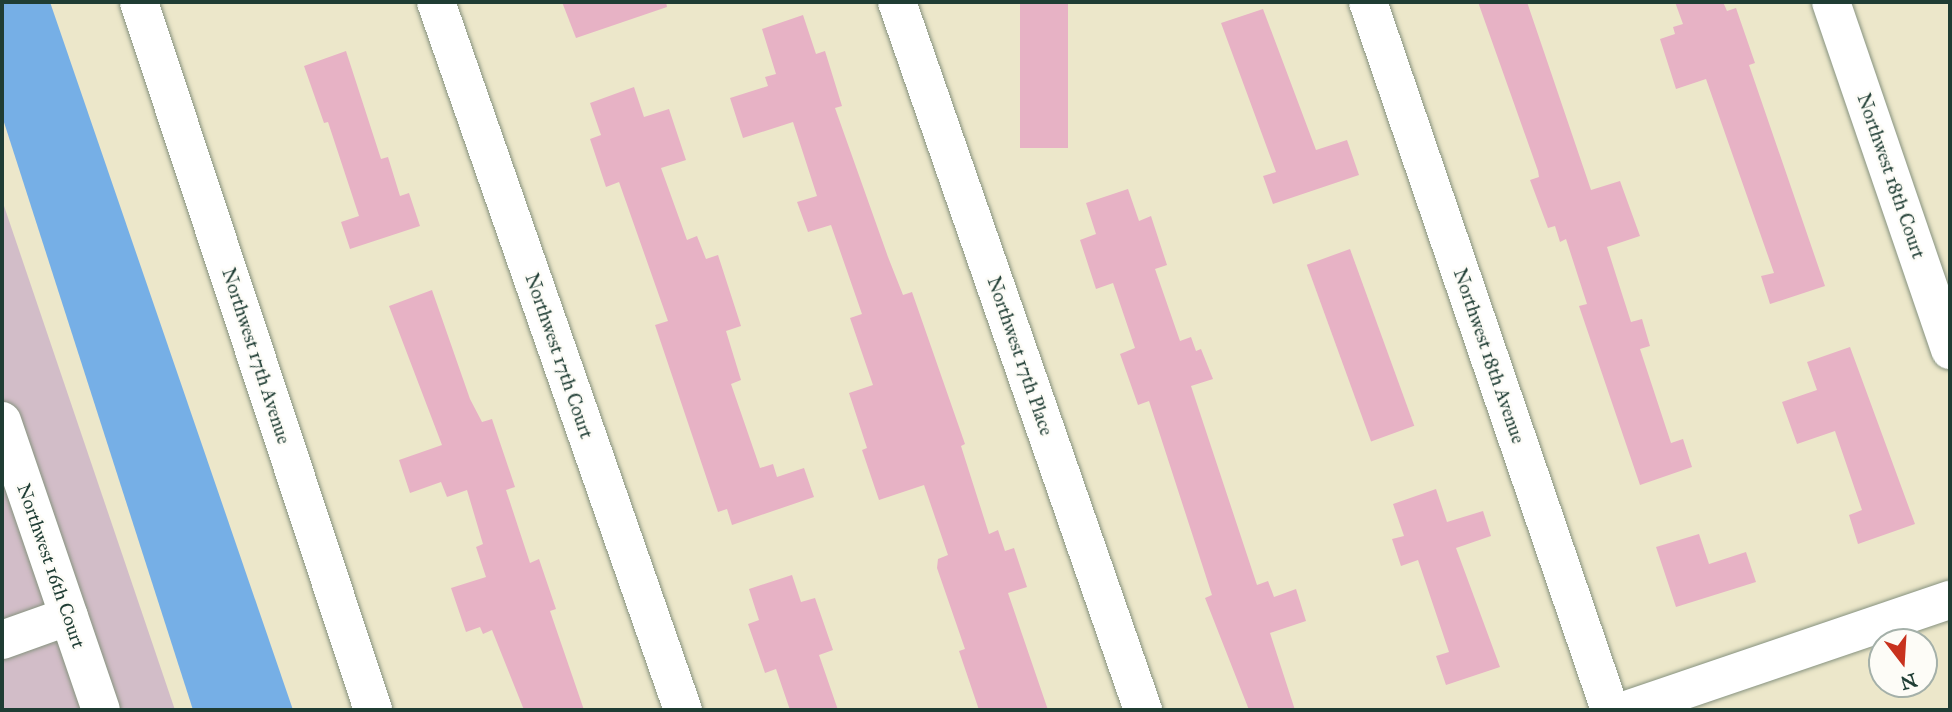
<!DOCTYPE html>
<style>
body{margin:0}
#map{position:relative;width:1952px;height:712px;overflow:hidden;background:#ece7ca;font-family:"IM FELL Great Primer",serif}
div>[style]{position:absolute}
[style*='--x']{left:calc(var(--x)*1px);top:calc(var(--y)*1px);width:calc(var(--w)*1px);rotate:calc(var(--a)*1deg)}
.industrial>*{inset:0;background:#d2bdc8}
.water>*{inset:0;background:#76afe6}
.building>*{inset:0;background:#e7b2c5;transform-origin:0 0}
.roads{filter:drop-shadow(0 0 2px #86927f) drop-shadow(0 0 2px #86927f)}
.minor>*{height:38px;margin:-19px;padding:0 19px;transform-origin:19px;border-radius:19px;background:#fff}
span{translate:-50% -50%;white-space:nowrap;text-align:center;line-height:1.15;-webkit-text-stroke:5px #fdfcf7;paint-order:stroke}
.street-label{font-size:19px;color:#1f3d34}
.frame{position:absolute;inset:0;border:4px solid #1f3d34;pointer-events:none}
.north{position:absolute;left:1868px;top:628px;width:70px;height:70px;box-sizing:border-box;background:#fdfcf7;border:2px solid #a4b0a9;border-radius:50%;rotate:163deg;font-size:19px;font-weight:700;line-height:28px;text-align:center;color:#1f3d34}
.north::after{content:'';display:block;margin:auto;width:24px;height:32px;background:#c8321e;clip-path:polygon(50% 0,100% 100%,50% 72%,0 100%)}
</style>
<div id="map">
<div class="industrial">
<div style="clip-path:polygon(2px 200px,175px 710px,2px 710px)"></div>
</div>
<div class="water">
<div style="clip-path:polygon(2px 2px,50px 2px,293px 710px,193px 710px,2px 116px)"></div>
</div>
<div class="building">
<div style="clip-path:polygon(562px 2px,666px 2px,667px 7px,576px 38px)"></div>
<div style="left:1020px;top:2px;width:48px;height:146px"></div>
<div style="clip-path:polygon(1478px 2px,1527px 2px,1591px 190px,1620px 181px,1640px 236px,1607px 247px,1631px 322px,1642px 319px,1650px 346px,1640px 349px,1671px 443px,1683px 439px,1692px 467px,1640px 485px,1579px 306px,1587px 304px,1566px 239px,1560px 242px,1555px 226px,1548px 228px,1530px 180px,1539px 177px,1538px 171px)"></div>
<div style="clip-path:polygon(1675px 2px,1723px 2px,1727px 11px,1736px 8px,1755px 63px,1749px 65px,1825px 286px,1770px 304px,1761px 276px,1774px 273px,1706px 79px,1676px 89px,1660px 39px,1675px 34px,1673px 27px,1683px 24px)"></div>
<div style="clip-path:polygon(1263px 9px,1316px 150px,1347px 140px,1359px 175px,1273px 204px,1263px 176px,1276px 172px,1221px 23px)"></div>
<div style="clip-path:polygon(803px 15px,816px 54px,825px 51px,842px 106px,835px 108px,888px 257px,903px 295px,912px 292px,965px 444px,961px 446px,989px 534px,998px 530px,1005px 551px,1014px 548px,1027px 587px,1008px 593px,1048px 710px,979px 710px,959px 651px,965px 649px,937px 568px,938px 559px,948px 555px,924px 485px,879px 500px,862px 450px,867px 448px,849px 393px,873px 385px,850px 318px,862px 314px,831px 225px,808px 232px,797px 202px,817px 196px,793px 122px,743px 138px,730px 98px,768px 86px,765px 77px,776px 74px,762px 29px)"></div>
<div style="clip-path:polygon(346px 51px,381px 159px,388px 157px,400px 196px,409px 193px,420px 226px,350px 249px,341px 222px,359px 216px,328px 122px,324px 123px,304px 66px)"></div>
<div style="clip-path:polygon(634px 87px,644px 117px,669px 109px,686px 160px,661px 168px,687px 240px,697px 236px,706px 259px,718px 255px,741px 326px,726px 331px,741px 380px,731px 384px,760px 468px,773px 464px,777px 477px,804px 468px,814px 497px,732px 525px,727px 509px,718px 512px,655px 325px,668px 321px,619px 182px,606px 187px,590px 139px,601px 135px,590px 103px)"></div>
<div style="clip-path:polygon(1128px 189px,1139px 221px,1151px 216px,1167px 265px,1155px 269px,1180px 341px,1191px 337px,1196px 351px,1201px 349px,1213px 379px,1191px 386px,1257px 585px,1268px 581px,1274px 597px,1296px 589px,1306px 621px,1270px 633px,1295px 710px,1249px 710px,1205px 598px,1212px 595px,1149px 401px,1138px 405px,1120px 354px,1135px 348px,1113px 283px,1096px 289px,1080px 240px,1096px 234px,1086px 203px)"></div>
<div style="left:1350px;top:249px;width:188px;height:46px;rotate:70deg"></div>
<div style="clip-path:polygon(432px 290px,470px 399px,482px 422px,492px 419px,515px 487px,506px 490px,530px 563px,539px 559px,556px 609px,550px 611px,584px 710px,524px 710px,492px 630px,483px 634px,480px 627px,466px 632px,451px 588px,486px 577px,476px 547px,483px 544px,467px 490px,447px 497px,441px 482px,410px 493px,399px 460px,442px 445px,389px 306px)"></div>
<div style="clip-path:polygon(1850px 347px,1915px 524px,1858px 544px,1849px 515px,1862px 510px,1835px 431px,1797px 444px,1782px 402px,1817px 390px,1807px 362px)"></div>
<div style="clip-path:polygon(1436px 489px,1447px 522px,1483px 511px,1491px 536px,1456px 548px,1500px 667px,1446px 685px,1436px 656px,1449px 652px,1418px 560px,1401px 566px,1392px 539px,1404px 536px,1393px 504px)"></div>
<div style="clip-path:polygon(1699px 534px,1709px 564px,1746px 552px,1756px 582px,1676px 607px,1656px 547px)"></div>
<div style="clip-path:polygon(792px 575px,801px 602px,815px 598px,833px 650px,819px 655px,838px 710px,790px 710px,776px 669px,765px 673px,748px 624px,759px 620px,749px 589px)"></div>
</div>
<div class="roads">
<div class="minor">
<div style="--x:139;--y:2;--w:746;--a:71.71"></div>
<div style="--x:436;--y:2;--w:750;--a:70.77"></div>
<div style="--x:897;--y:2;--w:750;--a:70.84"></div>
<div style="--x:1368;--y:2;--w:748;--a:71.13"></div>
<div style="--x:1831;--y:2;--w:368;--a:71.1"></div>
<div style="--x:2;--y:421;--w:305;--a:71.1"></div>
<div style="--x:2;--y:640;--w:71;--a:-19.7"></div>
<div style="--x:1626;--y:710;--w:342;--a:-18.8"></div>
</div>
</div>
<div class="street-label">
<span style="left:1891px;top:176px;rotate:71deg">Northwest 18th Court</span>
<span style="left:256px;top:356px;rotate:72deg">Northwest 17th Avenue</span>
<span style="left:559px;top:356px;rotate:71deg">Northwest 17th Court</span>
<span style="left:1020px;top:356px;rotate:71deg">Northwest 17th Place</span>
<span style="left:1489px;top:356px;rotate:71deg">Northwest 18th Avenue</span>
<span style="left:51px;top:566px;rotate:71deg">Northwest 16th Court</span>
</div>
<div class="frame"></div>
<div class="north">N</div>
</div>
